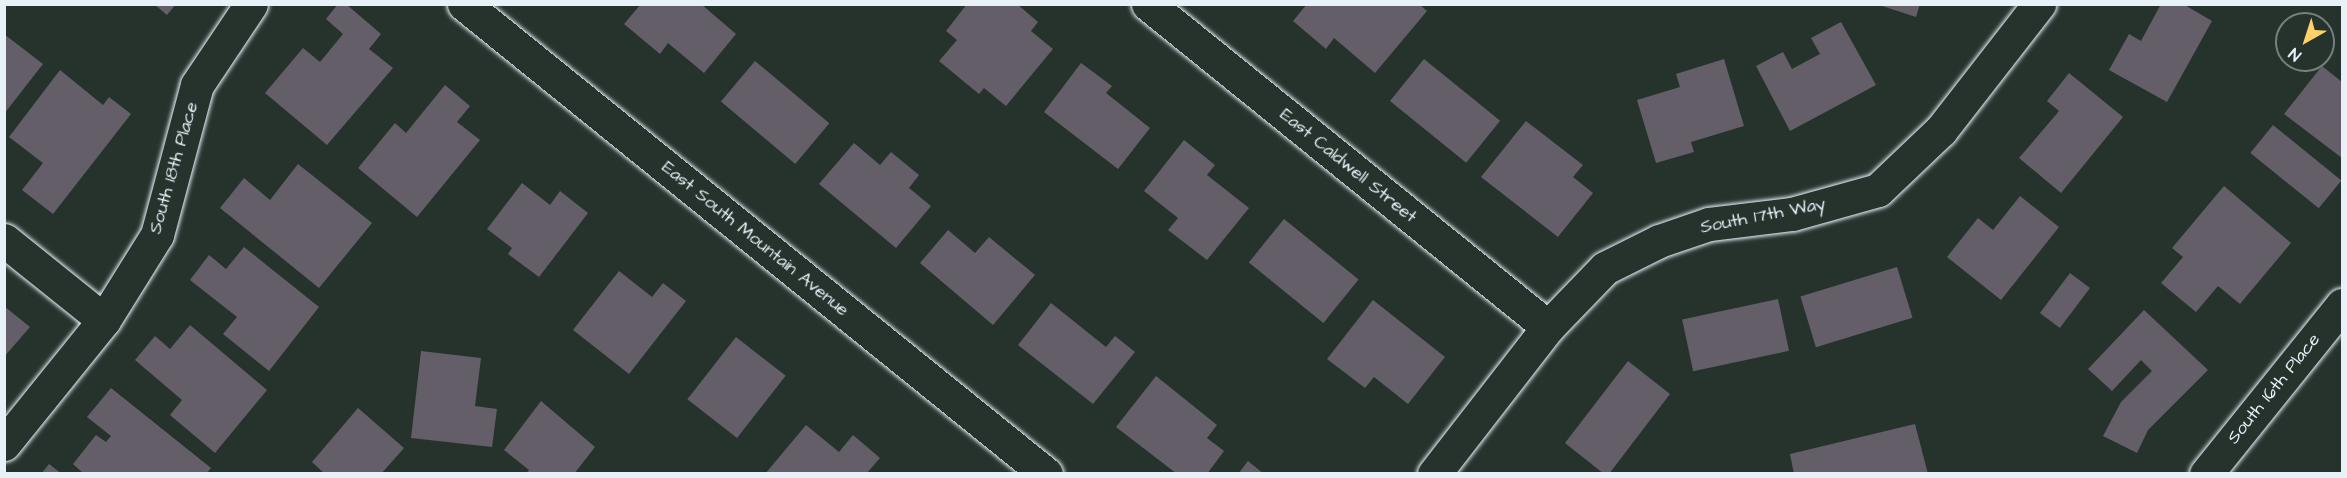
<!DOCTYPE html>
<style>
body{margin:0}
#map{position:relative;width:2347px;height:478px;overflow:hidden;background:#26332d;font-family:"Architects Daughter",sans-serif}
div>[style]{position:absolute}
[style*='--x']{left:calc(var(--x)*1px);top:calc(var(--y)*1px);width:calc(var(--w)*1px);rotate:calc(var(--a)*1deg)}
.building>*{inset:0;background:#635e68;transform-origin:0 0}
.roads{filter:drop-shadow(0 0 2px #e8f1f8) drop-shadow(0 0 2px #e8f1f8)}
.minor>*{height:33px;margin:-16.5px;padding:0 16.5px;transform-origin:16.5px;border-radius:16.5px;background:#26332d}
span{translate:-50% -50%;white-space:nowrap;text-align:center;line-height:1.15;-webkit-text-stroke:5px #26332d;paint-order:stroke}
.street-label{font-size:18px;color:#e8f1f8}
.frame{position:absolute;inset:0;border:6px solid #e8f1f8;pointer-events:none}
.north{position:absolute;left:2275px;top:12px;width:60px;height:60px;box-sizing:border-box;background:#26332d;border:2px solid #747f7e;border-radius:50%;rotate:219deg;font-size:16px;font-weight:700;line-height:24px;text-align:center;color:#e8f1f8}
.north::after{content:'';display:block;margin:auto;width:21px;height:27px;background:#ffd166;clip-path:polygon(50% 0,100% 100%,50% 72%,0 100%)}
</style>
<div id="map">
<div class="building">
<div style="clip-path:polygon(154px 4px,176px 4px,167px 15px)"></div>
<div style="clip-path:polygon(338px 4px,346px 4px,381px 34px,369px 49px,393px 68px,327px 145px,265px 93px,303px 48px,320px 62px,343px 34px,326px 19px)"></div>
<div style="clip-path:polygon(641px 4px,701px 4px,736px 34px,704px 73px,668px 43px,660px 54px,624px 24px)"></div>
<div style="clip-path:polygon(967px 4px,1017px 4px,1038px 22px,1031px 31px,1053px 49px,1006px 106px,984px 88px,979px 94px,939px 61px,957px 40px,946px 31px)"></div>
<div style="clip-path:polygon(1307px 4px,1419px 4px,1427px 11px,1375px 73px,1334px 38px,1326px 49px,1293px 21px)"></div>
<div style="clip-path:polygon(1876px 4px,1920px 4px,1916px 17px)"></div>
<div style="clip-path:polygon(2161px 4px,2183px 4px,2212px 21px,2167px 102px,2109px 70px,2129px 34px,2141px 41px)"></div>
<div style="clip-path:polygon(1841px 22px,1876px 85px,1790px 131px,1756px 66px,1783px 52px,1792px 69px,1820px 54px,1811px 38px)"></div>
<div style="clip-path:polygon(4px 34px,43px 64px,4px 114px)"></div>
<div style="left:1424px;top:59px;width:98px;height:54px;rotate:39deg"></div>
<div style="clip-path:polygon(1724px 59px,1744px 126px,1691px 142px,1694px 152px,1656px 163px,1637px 100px,1680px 87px,1676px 74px)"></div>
<div style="left:755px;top:61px;width:97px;height:53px;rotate:40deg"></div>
<div style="clip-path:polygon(1081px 63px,1112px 86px,1106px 93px,1150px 128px,1118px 169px,1044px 112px)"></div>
<div style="clip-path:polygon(2322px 66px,2342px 82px,2342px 158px,2284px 114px)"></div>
<div style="clip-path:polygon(60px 70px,103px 105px,109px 97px,131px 114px,53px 214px,22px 190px,43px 163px,9px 137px)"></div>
<div style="clip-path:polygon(2069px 73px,2123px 117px,2061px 193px,2019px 158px,2059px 111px,2047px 101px)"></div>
<div style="clip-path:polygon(445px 85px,470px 106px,457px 122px,480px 140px,417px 217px,358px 168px,395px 123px,406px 133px)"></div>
<div style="clip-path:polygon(1526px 121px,1583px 165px,1573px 177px,1593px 193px,1558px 237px,1481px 177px)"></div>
<div style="left:2273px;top:125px;width:88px;height:36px;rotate:39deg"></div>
<div style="clip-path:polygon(1184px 140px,1215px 165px,1207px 175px,1249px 208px,1207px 260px,1168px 230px,1178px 218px,1144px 191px)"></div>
<div style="clip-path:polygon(854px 143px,880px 165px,891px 152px,919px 175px,909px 188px,931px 206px,896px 248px,819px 184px)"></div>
<div style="clip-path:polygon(298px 164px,372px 223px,319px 288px,220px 208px,244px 178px,270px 200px)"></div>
<div style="clip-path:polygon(522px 183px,550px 205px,560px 191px,588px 213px,539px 277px,508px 254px,512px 248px,487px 229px)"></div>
<div style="clip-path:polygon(2224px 186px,2291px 243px,2240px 304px,2218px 286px,2196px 312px,2161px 283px,2183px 257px,2172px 248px)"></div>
<div style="clip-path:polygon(2020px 196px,2059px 227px,2001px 300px,1947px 257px,1978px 218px,1993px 230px)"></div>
<div style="left:1284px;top:219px;width:96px;height:56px;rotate:39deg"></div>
<div style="clip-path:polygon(948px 230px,975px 253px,989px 237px,1035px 275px,993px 325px,920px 263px)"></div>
<div style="clip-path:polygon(244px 247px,319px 307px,269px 371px,223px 334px,237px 317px,190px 280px,209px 255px,226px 269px)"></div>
<div style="left:1897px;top:267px;width:53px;height:101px;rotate:73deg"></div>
<div style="clip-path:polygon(619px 271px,652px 297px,663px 283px,686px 301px,629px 374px,573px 330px)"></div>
<div style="left:2070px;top:273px;width:25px;height:50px;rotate:37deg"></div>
<div style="left:1778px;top:299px;width:53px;height:98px;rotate:78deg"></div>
<div style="clip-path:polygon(1373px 300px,1445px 357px,1408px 404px,1374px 377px,1365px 388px,1327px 359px)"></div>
<div style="clip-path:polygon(1051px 303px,1106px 347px,1115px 336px,1135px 352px,1093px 404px,1018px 345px)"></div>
<div style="clip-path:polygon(4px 306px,30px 327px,4px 357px)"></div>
<div style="clip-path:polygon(2144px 310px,2208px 370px,2148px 430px,2137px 453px,2103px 436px,2121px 402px,2152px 371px,2141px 360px,2112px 391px,2088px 369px)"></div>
<div style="clip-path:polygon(190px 325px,267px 390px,215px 453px,170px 415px,182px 400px,135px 360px,155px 336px,170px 349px)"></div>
<div style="left:736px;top:337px;width:63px;height:79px;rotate:38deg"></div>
<div style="clip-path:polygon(421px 351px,481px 358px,475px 406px,497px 409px,492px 447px,411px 438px)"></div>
<div style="clip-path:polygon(1628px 361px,1670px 394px,1609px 474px,1604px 474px,1565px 443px)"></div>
<div style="clip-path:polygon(1156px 376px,1217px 425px,1207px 438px,1224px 451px,1207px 474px,1177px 474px,1116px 427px)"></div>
<div style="clip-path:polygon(111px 388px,211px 468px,206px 474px,84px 474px,73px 464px,96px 435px,106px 442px,111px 436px,87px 417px)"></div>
<div style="clip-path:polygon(541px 401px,595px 447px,574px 474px,526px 474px,529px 470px,504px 450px)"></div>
<div style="clip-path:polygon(358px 408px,404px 448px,381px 474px,325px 474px,312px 462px)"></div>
<div style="clip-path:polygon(1915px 424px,1928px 474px,1794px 474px,1790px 454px)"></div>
<div style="clip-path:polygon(806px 425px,839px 452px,853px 435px,880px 458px,866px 474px,765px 474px)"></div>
<div style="clip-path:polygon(1248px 461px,1264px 474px,1238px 474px)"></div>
<div style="clip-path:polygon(49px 464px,62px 474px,41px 474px)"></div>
</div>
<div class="roads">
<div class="minor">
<div style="--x:464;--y:4;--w:748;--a:38.92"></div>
<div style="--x:1148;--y:4;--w:514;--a:38.92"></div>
<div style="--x:4;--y:240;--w:128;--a:38.7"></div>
<div style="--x:4;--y:444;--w:159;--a:-51.1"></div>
<div style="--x:104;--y:320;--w:100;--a:-58.1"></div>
<div style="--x:157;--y:235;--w:155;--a:-75.1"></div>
<div style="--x:197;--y:85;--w:97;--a:-56.3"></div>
<div style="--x:1434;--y:474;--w:186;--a:-52.2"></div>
<div style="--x:1548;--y:327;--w:82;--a:-46"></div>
<div style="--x:1605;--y:268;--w:60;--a:-26.6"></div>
<div style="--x:1659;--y:241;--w:53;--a:-18.8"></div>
<div style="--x:1709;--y:224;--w:84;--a:-6.9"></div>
<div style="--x:1792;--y:214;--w:89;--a:-15.6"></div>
<div style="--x:1878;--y:190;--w:87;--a:-43.6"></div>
<div style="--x:1941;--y:130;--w:160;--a:-52.1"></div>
<div style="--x:2206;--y:474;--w:217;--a:-51.2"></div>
</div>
</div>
<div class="street-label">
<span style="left:1348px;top:166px;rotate:39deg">East Caldwell Street</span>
<span style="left:174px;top:168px;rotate:-74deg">South 18th Place</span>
<span style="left:1763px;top:216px;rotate:-11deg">South 17th Way</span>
<span style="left:755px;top:239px;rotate:39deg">East South Mountain Avenue</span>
<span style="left:2274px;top:389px;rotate:-51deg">South 16th Place</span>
</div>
<div class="frame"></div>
<div class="north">N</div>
</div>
